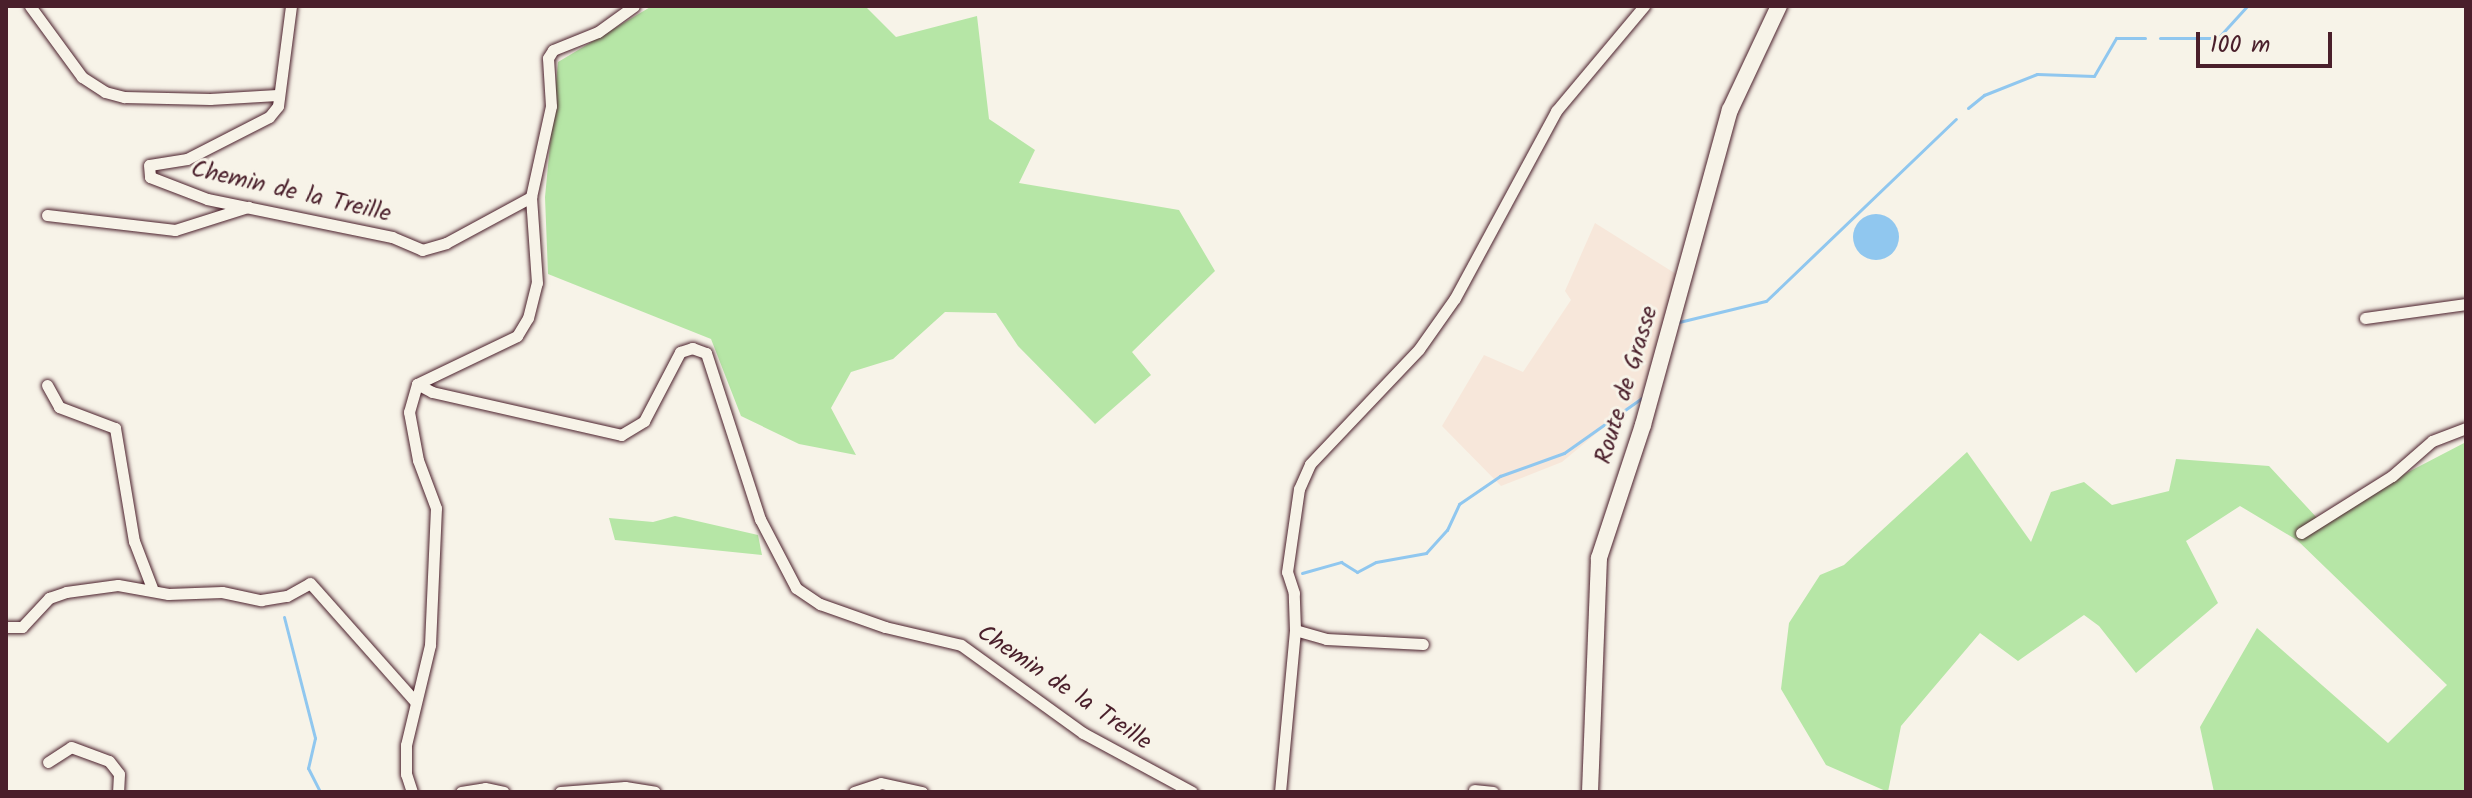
<!DOCTYPE html>
<style>
body{margin:0}
#map{position:relative;width:2472px;height:798px;overflow:hidden;background:#f7f3e8;font-family:Kalam,sans-serif}
div>[style]{position:absolute}
[style*='--x']{left:calc(var(--x)*1px);top:calc(var(--y)*1px);width:calc(var(--w)*1px);rotate:calc(var(--a)*1deg)}
.built>*{inset:0;background:#f7e7da}
.green>*{inset:0;background:#b6e6a6}
.water>*{inset:0;background:#90c7ef}
.round{border-radius:50%}
.stream>*{height:3px;margin:-1.5px;padding:0 1.5px;transform-origin:1.5px;border-radius:1.5px;background:#90c7ef}
.roads{filter:drop-shadow(0 0 2px #4a1f2b) drop-shadow(0 0 2px #4a1f2b)}
.street>*{height:11px;margin:-5.5px;padding:0 5.5px;transform-origin:5.5px;border-radius:5.5px;background:#f7f3e8}
.secondary>*{height:16px;margin:-8px;padding:0 8px;transform-origin:8px;border-radius:8px;background:#f7f3e8}
span{translate:-50% -50%;white-space:nowrap;text-align:center;line-height:1.15;-webkit-text-stroke:6px #f7f3e8;paint-order:stroke}
.street-label{font-size:24px;color:#4a1f2b}
.frame{position:absolute;inset:0;border:8px solid #4a1f2b;pointer-events:none}
.scale{position:absolute;left:2196px;top:32px;width:136px;height:36px;box-sizing:border-box;border:4px solid #4a1f2b;border-top:0;padding-left:10px;font-size:24px;line-height:28px;white-space:nowrap;color:#4a1f2b;-webkit-text-stroke:6px #f7f3e8;paint-order:stroke}
</style>
<div id="map">
<div class="built">
<div style="clip-path:polygon(1595px 223px,1676px 274px,1647px 378px,1640px 397px,1562px 462px,1501px 486px,1442px 426px,1484px 355px,1523px 372px,1571px 300px,1565px 291px)"></div>
</div>
<div class="green">
<div style="clip-path:polygon(652px 6px,865px 6px,896px 37px,977px 16px,989px 119px,1035px 150px,1019px 183px,1179px 210px,1215px 271px,1132px 352px,1151px 375px,1095px 424px,1018px 346px,996px 313px,945px 312px,893px 359px,851px 372px,831px 408px,856px 455px,799px 444px,741px 416px,711px 339px,548px 274px,545px 197px,558px 62px)"></div>
<div style="clip-path:polygon(2466px 442px,2466px 792px,2214px 792px,2200px 727px,2257px 628px,2388px 743px,2447px 685px,2297px 540px,2240px 506px,2186px 541px,2218px 603px,2136px 673px,2099px 626px,2084px 615px,2018px 661px,1980px 633px,1901px 726px,1888px 792px,1826px 765px,1781px 689px,1789px 623px,1820px 575px,1844px 565px,1967px 452px,2031px 542px,2051px 492px,2084px 482px,2112px 505px,2169px 491px,2176px 459px,2269px 466px,2318px 519px)"></div>
<div style="clip-path:polygon(675px 516px,758px 535px,762px 555px,615px 540px,609px 518px,653px 522px)"></div>
</div>
<div class="water">
<div class="round" style="left:1853px;top:214px;width:46px;height:46px"></div>
</div>
<div class="stream">
<div style="--x:2160;--y:38;--w:58;--a:0"></div>
<div style="--x:2218;--y:38;--w:43;--a:-47.8"></div>
<div style="--x:1968;--y:108;--w:21;--a:-39"></div>
<div style="--x:1984;--y:95;--w:57;--a:-21.6"></div>
<div style="--x:2037;--y:74;--w:57;--a:2"></div>
<div style="--x:2094;--y:76;--w:44;--a:-59.9"></div>
<div style="--x:2116;--y:38;--w:29;--a:0"></div>
<div style="--x:1679;--y:322;--w:89;--a:-13.6"></div>
<div style="--x:1766;--y:301;--w:263;--a:-43.8"></div>
<div style="--x:1302;--y:573;--w:41;--a:-15.8"></div>
<div style="--x:1341;--y:562;--w:19;--a:32"></div>
<div style="--x:1357;--y:572;--w:21;--a:-28"></div>
<div style="--x:1376;--y:562;--w:51;--a:-10.2"></div>
<div style="--x:1426;--y:553;--w:31;--a:-48"></div>
<div style="--x:1447;--y:530;--w:29;--a:-65"></div>
<div style="--x:1459;--y:504;--w:50;--a:-34.3"></div>
<div style="--x:1500;--y:476;--w:68;--a:-19.8"></div>
<div style="--x:1564;--y:453;--w:97;--a:-35.3"></div>
<div style="--x:284;--y:617;--w:125;--a:75.6"></div>
<div style="--x:315;--y:738;--w:31;--a:103"></div>
<div style="--x:308;--y:768;--w:27;--a:63"></div>
</div>
<div class="roads">
<div class="street">
<div style="--x:30;--y:6;--w:88;--a:53.8"></div>
<div style="--x:82;--y:77;--w:27;--a:33"></div>
<div style="--x:105;--y:92;--w:20;--a:15"></div>
<div style="--x:124;--y:97;--w:86;--a:1.3"></div>
<div style="--x:210;--y:99;--w:67;--a:-3.4"></div>
<div style="--x:291;--y:6;--w:101;--a:97.4"></div>
<div style="--x:278;--y:106;--w:14;--a:129"></div>
<div style="--x:269;--y:117;--w:92;--a:152.9"></div>
<div style="--x:187;--y:159;--w:38;--a:171"></div>
<div style="--x:149;--y:165;--w:12;--a:85"></div>
<div style="--x:150;--y:177;--w:61;--a:21.1"></div>
<div style="--x:207;--y:199;--w:189;--a:11.6"></div>
<div style="--x:392;--y:237;--w:33;--a:23"></div>
<div style="--x:422;--y:250;--w:25;--a:-16"></div>
<div style="--x:446;--y:243;--w:97;--a:-28.4"></div>
<div style="--x:47;--y:215;--w:129;--a:6.7"></div>
<div style="--x:175;--y:230;--w:77;--a:-17.5"></div>
<div style="--x:2365;--y:318;--w:102;--a:-7.9"></div>
<div style="--x:417;--y:384;--w:17;--a:28"></div>
<div style="--x:432;--y:392;--w:194;--a:12.8"></div>
<div style="--x:621;--y:435;--w:27;--a:-31"></div>
<div style="--x:644;--y:421;--w:78;--a:-62.4"></div>
<div style="--x:680;--y:352;--w:13;--a:-18"></div>
<div style="--x:692;--y:348;--w:15;--a:20"></div>
<div style="--x:706;--y:353;--w:175;--a:72"></div>
<div style="--x:760;--y:519;--w:78;--a:62.4"></div>
<div style="--x:796;--y:588;--w:29;--a:34"></div>
<div style="--x:820;--y:604;--w:69;--a:19.5"></div>
<div style="--x:885;--y:627;--w:78;--a:13.3"></div>
<div style="--x:961;--y:645;--w:150;--a:35.8"></div>
<div style="--x:1083;--y:733;--w:124;--a:28.4"></div>
<div style="--x:417;--y:384;--w:111;--a:-25.6"></div>
<div style="--x:517;--y:336;--w:21;--a:-59"></div>
<div style="--x:528;--y:318;--w:36;--a:-76"></div>
<div style="--x:537;--y:283;--w:86;--a:-94"></div>
<div style="--x:531;--y:197;--w:93;--a:-77.6"></div>
<div style="--x:551;--y:106;--w:48;--a:-93.6"></div>
<div style="--x:548;--y:58;--w:9;--a:-58"></div>
<div style="--x:553;--y:50;--w:48;--a:-21.8"></div>
<div style="--x:598;--y:32;--w:44;--a:-35.8"></div>
<div style="--x:47;--y:385;--w:25;--a:61"></div>
<div style="--x:59;--y:407;--w:60;--a:20.6"></div>
<div style="--x:115;--y:428;--w:115;--a:80.5"></div>
<div style="--x:134;--y:541;--w:50;--a:69"></div>
<div style="--x:2301;--y:533;--w:107;--a:-32.1"></div>
<div style="--x:2392;--y:476;--w:53;--a:-41.2"></div>
<div style="--x:2432;--y:441;--w:36;--a:-21"></div>
<div style="--x:6;--y:627;--w:16;--a:0"></div>
<div style="--x:22;--y:627;--w:40;--a:-47"></div>
<div style="--x:49;--y:598;--w:18;--a:-19"></div>
<div style="--x:66;--y:592;--w:52;--a:-7.7"></div>
<div style="--x:118;--y:585;--w:51;--a:10.2"></div>
<div style="--x:168;--y:594;--w:54;--a:-2.1"></div>
<div style="--x:222;--y:592;--w:40;--a:12"></div>
<div style="--x:261;--y:600;--w:26;--a:-9"></div>
<div style="--x:287;--y:596;--w:26;--a:-29"></div>
<div style="--x:310;--y:583;--w:157;--a:48.4"></div>
<div style="--x:1295;--y:630;--w:32;--a:16"></div>
<div style="--x:1326;--y:639;--w:97;--a:3"></div>
<div style="--x:48;--y:762;--w:27;--a:-33"></div>
<div style="--x:71;--y:747;--w:40;--a:20.2"></div>
<div style="--x:109;--y:761;--w:16;--a:52"></div>
<div style="--x:119;--y:774;--w:18;--a:93"></div>
<div style="--x:1474;--y:790;--w:19;--a:6"></div>
<div style="--x:412;--y:792;--w:19;--a:-108"></div>
<div style="--x:406;--y:774;--w:29;--a:-90"></div>
<div style="--x:406;--y:745;--w:103;--a:-76.5"></div>
<div style="--x:430;--y:645;--w:137;--a:-87.5"></div>
<div style="--x:436;--y:508;--w:51;--a:-110.6"></div>
<div style="--x:418;--y:460;--w:49;--a:-100.6"></div>
<div style="--x:409;--y:412;--w:29;--a:-74"></div>
<div style="--x:461;--y:792;--w:24;--a:-9"></div>
<div style="--x:485;--y:788;--w:19;--a:12"></div>
<div style="--x:560;--y:792;--w:65;--a:-4.4"></div>
<div style="--x:625;--y:787;--w:30;--a:9"></div>
<div style="--x:854;--y:792;--w:28;--a:-18"></div>
<div style="--x:881;--y:783;--w:42;--a:12.4"></div>
<div style="--x:1280;--y:792;--w:163;--a:-84.7"></div>
<div style="--x:1295;--y:630;--w:37;--a:-92"></div>
<div style="--x:1294;--y:593;--w:22;--a:-108"></div>
<div style="--x:1287;--y:572;--w:84;--a:-81.8"></div>
<div style="--x:1299;--y:489;--w:27;--a:-66"></div>
<div style="--x:1310;--y:464;--w:158;--a:-46.5"></div>
<div style="--x:1419;--y:349;--w:62;--a:-54.8"></div>
<div style="--x:1455;--y:298;--w:213;--a:-61.6"></div>
<div style="--x:1556;--y:111;--w:137;--a:-50"></div>
</div>
<div class="secondary">
<div style="--x:1590;--y:792;--w:234;--a:-87.8"></div>
<div style="--x:1599;--y:558;--w:140;--a:-71.7"></div>
<div style="--x:1643;--y:425;--w:327;--a:-74.6"></div>
<div style="--x:1730;--y:110;--w:115;--a:-64.8"></div>
</div>
</div>
<div class="street-label">
<span style="left:291px;top:192px;rotate:13deg">Chemin de la Treille</span>
<span style="left:1627px;top:385px;rotate:-73deg">Route de Grasse</span>
<span style="left:1064px;top:688px;rotate:34deg">Chemin de la Treille</span>
</div>
<div class="frame"></div>
<div class="scale">100 m</div>
</div>
